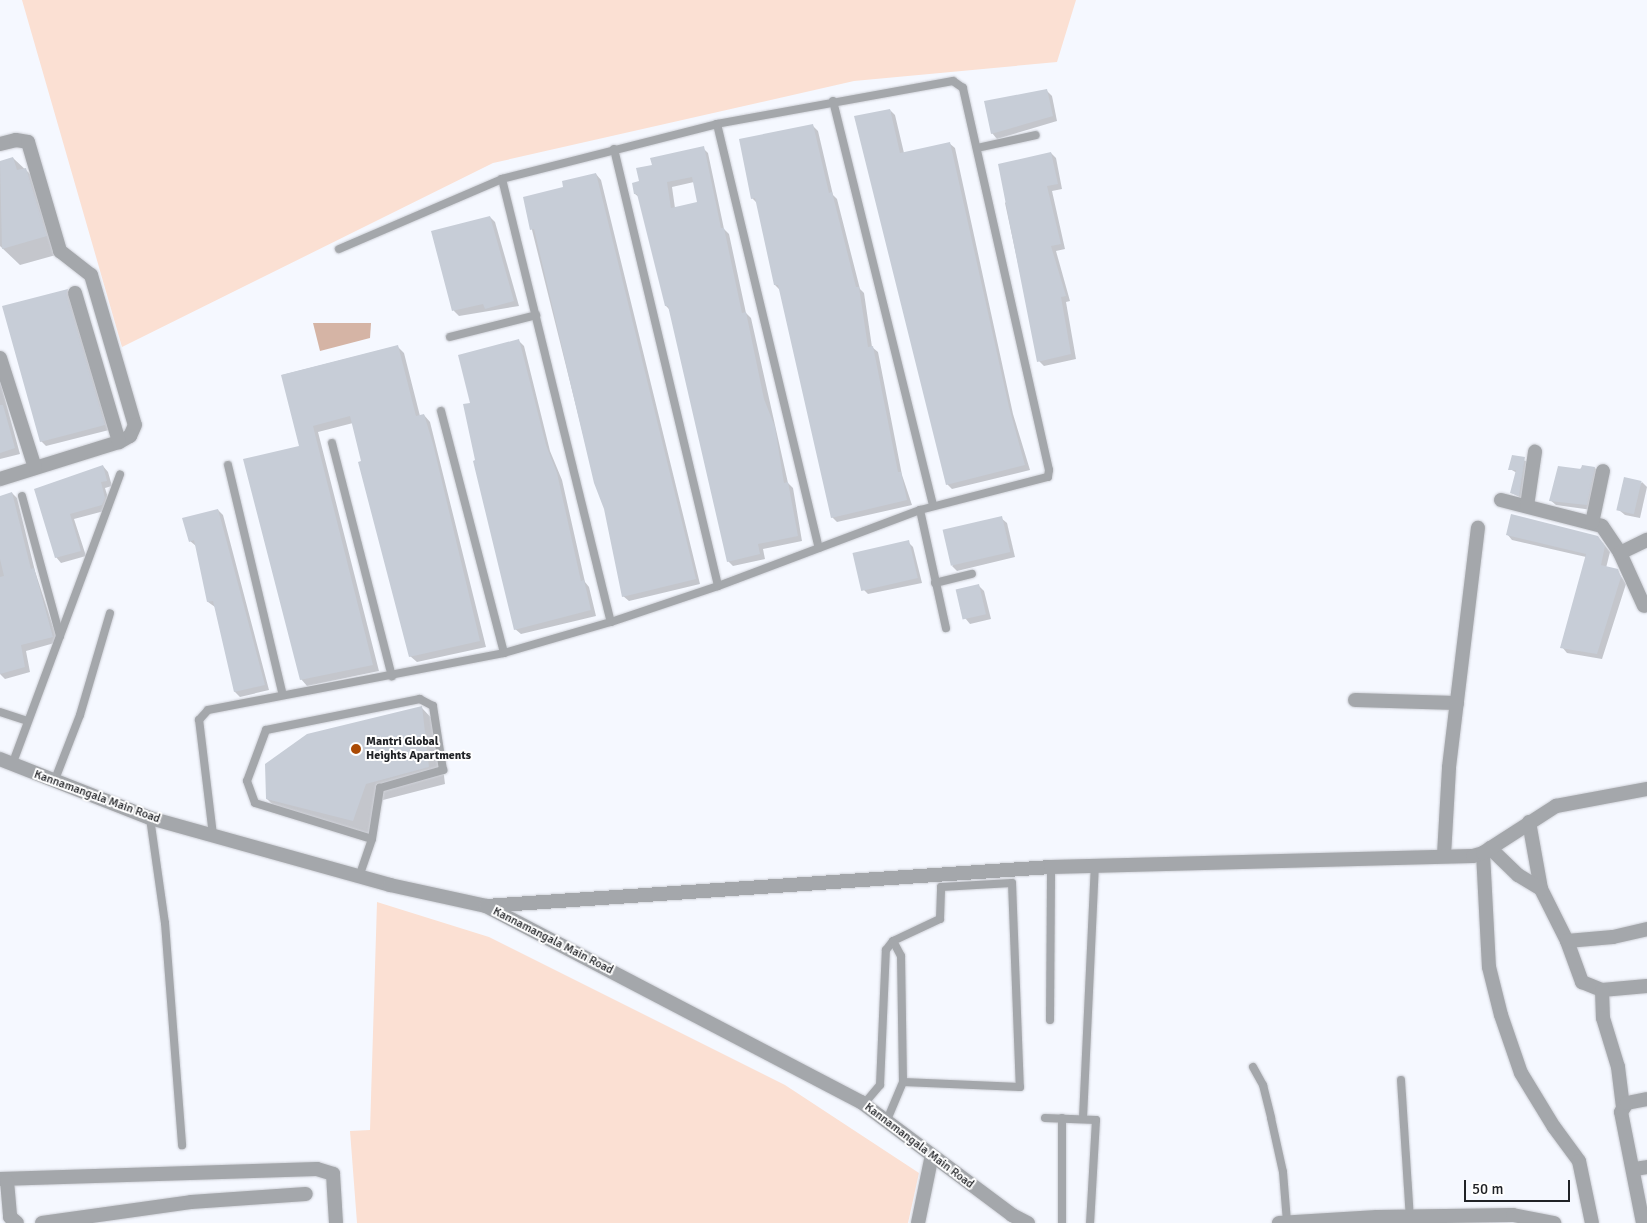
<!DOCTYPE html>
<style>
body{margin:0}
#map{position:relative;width:1647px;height:1223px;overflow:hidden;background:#f5f8ff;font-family:Signika,sans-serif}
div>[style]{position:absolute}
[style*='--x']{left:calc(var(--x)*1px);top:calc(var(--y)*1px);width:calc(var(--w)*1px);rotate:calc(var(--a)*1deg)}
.green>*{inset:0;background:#fbe0d3}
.water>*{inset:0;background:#d5b4a5}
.shadow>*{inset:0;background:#0003}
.building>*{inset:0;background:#c7cdd7;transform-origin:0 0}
.roads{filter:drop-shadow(0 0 1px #cfd1d8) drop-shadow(0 0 1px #cfd1d8)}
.service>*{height:8px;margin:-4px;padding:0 4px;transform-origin:4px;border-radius:4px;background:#a4a7ab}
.minor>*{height:14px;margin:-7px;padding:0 7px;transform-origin:7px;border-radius:7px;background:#a4a7ab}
.tertiary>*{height:14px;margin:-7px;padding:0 7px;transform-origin:7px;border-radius:7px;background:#a4a7ab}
.dots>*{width:14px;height:14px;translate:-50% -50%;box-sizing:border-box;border:2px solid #fff;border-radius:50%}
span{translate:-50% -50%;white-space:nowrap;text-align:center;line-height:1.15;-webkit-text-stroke:4px #fff;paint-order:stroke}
.poi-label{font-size:12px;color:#202226;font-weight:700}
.left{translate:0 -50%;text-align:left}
.street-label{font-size:12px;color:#202226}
.scale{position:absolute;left:1464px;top:1180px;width:106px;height:22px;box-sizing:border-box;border:2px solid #202226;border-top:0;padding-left:6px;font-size:15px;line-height:18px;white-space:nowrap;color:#202226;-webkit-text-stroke:4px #fff;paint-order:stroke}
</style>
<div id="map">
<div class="green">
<div style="clip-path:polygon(22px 0,1076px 0,1057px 62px,854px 81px,493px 163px,122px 347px)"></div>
<div style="clip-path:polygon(377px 902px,489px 937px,785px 1085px,919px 1173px,908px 1223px,357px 1223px,350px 1131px,370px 1130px)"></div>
</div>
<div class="water">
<div style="clip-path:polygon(313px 323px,371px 323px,370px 338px,320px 351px)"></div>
</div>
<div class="shadow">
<div style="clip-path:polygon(1046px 90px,1052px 96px,1057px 121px,997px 139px,992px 133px)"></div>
<div style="clip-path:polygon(890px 110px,895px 115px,904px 153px,949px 143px,955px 148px,1013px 414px,1030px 470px,952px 489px,947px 484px)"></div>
<div style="clip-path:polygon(812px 125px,818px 131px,833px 195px,837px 199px,860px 289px,864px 293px,872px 347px,878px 352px,902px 475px,912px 505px,837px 522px,832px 517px,780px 290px,775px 285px,757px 203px,752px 198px)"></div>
<div style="clip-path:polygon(evenodd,703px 148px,708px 153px,724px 229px,729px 234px,746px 313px,751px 318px,788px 483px,793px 488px,802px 541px,763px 549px,765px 559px,733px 566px,728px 561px,670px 310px,666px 306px,640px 198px,635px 194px,653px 166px,703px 148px,694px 182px,699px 203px,675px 208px,672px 187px,694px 182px)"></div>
<div style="clip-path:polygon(1051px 153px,1056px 158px,1062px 189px,1052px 191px,1065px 249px,1056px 251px,1070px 301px,1066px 302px,1076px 359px,1044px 366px,1039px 361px,1005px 203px)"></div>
<div style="clip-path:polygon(13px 158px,43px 186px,63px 253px,20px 265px,0 246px,0 162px)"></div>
<div style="clip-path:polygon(596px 174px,601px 180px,700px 584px,629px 601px,623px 596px,605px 509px,595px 482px,524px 198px,565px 188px)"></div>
<div style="clip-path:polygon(490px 217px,495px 222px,519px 306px,459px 316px,454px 311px,433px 232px)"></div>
<div style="clip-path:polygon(67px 290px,72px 295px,109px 430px,46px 446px,41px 441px)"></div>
<div style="clip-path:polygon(518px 340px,524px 346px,550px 451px,562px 480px,585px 582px,589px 587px,596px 616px,521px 634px,515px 629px,472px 404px)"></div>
<div style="clip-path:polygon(397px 346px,404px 353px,420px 416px,424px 415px,430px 422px,486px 647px,417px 662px,410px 656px,353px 423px,318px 432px,379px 671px,307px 686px,301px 679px,300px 447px,282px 375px)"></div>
<div style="clip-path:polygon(0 381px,20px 454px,0 459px)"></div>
<div style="clip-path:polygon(1513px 457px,1529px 462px,1523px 499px,1512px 493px,1517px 473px,1510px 469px)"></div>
<div style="clip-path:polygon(103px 466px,108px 472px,112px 486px,105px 488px,110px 504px,108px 510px,74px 519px,86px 556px,61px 563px,56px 557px,36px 489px)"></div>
<div style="clip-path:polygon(1583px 466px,1595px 468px,1600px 474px,1592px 510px,1556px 505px,1550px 500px)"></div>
<div style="clip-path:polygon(1642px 482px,1647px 487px,1640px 518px,1625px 515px,1619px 510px)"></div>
<div style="clip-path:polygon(12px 493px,17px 498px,35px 571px,58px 642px,26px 651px,30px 672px,5px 679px,0 674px,0 497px)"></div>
<div style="clip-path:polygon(218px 510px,223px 515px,269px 690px,240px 697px,235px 692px,215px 607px,208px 602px,196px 546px,190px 541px)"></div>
<div style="clip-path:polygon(1001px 518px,1007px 523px,1015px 557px,957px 571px,952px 566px)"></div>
<div style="clip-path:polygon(1507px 534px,1597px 537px,1603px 543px,1610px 552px,1606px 568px,1617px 570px,1626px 584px,1602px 659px,1567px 653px,1562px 647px,1586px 557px,1512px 540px)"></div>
<div style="clip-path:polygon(908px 542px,913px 547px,922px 583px,868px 594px,862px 588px)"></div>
<div style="clip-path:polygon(978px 585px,984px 591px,991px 619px,970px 624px,965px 618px)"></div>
<div style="clip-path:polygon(422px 708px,438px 725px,445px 784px,383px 800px,370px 837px,284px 816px,267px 799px)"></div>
</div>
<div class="building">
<div style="clip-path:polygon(1047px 89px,1053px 116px,991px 134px,984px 101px)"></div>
<div style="clip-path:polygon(890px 109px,900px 153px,950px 142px,1009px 407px,1025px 465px,946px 485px,854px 116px)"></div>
<div style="clip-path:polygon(813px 124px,829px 193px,832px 192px,856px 287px,859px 287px,868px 347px,873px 346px,898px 472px,901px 472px,907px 500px,831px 518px,778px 285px,774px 285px,755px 198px,751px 199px,739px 139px)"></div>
<div style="clip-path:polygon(evenodd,704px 146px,721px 228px,724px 228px,742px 313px,746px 312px,764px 399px,775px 427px,784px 483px,788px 482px,798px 536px,758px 544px,760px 554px,727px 562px,668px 306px,665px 306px,637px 194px,634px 194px,632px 183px,639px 181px,636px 168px,652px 165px,650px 158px,704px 146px,692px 177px,697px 202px,671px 208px,667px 182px,692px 177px)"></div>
<div style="clip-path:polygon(1051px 152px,1058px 184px,1047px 186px,1061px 244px,1051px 246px,1066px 296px,1061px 297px,1071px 354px,1037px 362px,998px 164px)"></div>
<div style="clip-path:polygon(13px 157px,17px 170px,26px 168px,47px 236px,2px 249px,0 161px)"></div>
<div style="clip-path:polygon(596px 173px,696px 579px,622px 597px,604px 509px,594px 483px,534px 229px,530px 230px,523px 197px,563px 187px,562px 181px)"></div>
<div style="clip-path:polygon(490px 216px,514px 301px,485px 309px,483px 304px,452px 311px,431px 231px)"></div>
<div style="clip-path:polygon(68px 289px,67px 295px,105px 425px,40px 442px,2px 306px)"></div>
<div style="clip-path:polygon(519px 339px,546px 445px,557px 473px,581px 581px,584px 580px,591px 610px,514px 630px,473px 461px,475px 460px,463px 404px,470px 403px,458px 355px)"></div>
<div style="clip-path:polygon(398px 345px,416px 416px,424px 414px,433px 444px,480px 641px,409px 657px,358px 462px,361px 461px,350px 416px,313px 426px,373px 665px,300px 680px,243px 459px,299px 446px,281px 375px)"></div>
<div style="clip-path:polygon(0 405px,3px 405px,15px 448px,0 453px)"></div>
<div style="clip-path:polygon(1512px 455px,1525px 457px,1519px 496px,1510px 493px,1516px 470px,1508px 470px)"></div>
<div style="clip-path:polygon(103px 465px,107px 481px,101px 482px,105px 498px,102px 505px,70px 514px,81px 551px,55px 558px,34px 489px)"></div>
<div style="clip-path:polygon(1582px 465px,1595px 467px,1587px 505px,1549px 501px,1558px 466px,1581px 469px)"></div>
<div style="left:1624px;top:477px;width:18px;height:34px;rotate:13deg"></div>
<div style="clip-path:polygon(12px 492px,31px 569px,34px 568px,53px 637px,21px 645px,25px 667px,0 674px,0 577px,4px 576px,0 559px,0 496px)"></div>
<div style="clip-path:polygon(218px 509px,265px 685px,234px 692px,213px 601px,207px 602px,194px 540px,189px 542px,182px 518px)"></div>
<div style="clip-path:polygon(1511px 514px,1598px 536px,1605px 546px,1601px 565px,1618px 569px,1621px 577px,1597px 654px,1560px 648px,1586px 554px,1506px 535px)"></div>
<div style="left:1002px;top:516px;width:37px;height:61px;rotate:77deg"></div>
<div style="left:909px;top:540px;width:39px;height:58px;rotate:77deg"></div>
<div style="left:979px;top:584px;width:31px;height:24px;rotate:77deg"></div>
<div style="clip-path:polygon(422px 706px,429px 767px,366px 784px,353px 821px,266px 799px,265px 764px,307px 734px)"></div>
</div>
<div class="roads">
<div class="service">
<div style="--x:833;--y:101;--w:417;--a:76.1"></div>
<div style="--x:717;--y:124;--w:436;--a:76.5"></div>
<div style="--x:977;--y:148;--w:60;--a:-12.4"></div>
<div style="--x:614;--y:149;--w:449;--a:76.6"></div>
<div style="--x:339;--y:249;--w:177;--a:-23.2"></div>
<div style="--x:450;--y:337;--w:89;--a:-14.3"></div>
<div style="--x:441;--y:411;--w:250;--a:75.4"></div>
<div style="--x:332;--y:443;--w:241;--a:75.6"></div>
<div style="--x:228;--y:465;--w:236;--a:76.6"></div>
<div style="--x:22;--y:496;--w:145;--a:74.8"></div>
<div style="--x:920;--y:510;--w:121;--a:77.6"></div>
<div style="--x:935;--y:583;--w:38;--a:-14"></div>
<div style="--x:0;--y:712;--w:29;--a:18"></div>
<div style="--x:12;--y:765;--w:310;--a:-69.6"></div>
<div style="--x:54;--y:782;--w:72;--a:-68.8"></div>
<div style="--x:80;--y:715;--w:106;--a:-73.6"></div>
<div style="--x:150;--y:818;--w:106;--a:81.9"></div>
<div style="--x:165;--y:923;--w:223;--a:85.6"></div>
<div style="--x:213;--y:835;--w:116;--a:-96.9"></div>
<div style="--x:199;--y:720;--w:13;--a:-48"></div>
<div style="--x:208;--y:710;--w:301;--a:-10.9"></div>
<div style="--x:504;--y:653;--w:111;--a:-16.2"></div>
<div style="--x:611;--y:622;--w:113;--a:-18.6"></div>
<div style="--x:718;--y:586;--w:216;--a:-20.6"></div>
<div style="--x:920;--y:510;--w:132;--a:-14.5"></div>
<div style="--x:1048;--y:477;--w:7;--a:-82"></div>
<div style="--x:1049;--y:470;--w:392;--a:-102.7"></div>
<div style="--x:963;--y:88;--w:12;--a:-145"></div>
<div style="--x:953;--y:81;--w:240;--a:169.7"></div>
<div style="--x:717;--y:124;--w:222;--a:165.7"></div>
<div style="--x:502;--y:179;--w:456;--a:76.2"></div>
<div style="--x:359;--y:877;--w:40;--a:-71.1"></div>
<div style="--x:372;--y:839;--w:52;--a:-81.1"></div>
<div style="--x:380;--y:788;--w:66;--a:-15.9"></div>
<div style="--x:443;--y:770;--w:65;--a:-98.9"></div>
<div style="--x:433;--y:706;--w:15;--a:-152"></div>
<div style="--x:420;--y:699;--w:157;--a:168.6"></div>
<div style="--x:266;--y:730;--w:54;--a:110.4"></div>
<div style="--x:247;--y:781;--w:23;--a:70"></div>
<div style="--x:255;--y:803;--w:122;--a:17.1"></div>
<div style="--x:1050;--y:1020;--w:153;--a:-89.6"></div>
<div style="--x:1253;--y:1067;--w:21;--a:61"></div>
<div style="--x:1263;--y:1085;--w:34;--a:76"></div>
<div style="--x:1271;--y:1118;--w:55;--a:77.5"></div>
<div style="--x:1283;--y:1172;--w:50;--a:85.4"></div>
<div style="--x:1401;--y:1080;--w:140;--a:86.3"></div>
<div style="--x:864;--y:1104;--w:25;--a:-50"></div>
<div style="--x:880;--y:1085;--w:135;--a:-87.5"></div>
<div style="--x:886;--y:950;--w:11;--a:-52"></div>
<div style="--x:893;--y:941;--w:52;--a:-25.1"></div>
<div style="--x:940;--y:919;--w:32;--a:-88"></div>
<div style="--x:941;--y:887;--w:71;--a:-3.2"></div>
<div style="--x:1012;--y:883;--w:204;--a:87.8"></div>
<div style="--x:1020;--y:1087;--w:117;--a:-177.6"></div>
<div style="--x:1045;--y:1118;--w:51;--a:2.2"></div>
<div style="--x:1096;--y:1120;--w:103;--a:93.3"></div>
<div style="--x:1083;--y:1118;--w:250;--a:-87.3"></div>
<div style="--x:887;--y:1120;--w:41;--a:-67.2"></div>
<div style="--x:903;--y:1082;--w:126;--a:-90.9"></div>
<div style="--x:901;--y:956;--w:17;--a:-118"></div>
<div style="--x:1062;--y:1223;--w:105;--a:-90"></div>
</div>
<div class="minor">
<div style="--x:0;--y:144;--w:16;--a:-14"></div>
<div style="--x:16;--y:140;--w:12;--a:9"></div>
<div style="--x:28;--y:142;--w:114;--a:73.6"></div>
<div style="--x:60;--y:251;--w:39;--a:38"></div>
<div style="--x:91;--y:275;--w:156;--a:73.7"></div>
<div style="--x:135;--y:425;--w:12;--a:114"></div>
<div style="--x:130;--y:436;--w:13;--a:151"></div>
<div style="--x:119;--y:442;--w:125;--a:162.7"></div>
<div style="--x:75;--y:293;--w:155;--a:73.5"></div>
<div style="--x:0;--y:358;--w:115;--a:72.3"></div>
<div style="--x:1501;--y:500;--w:104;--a:14.4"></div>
<div style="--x:1602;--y:526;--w:32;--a:56"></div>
<div style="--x:1620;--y:553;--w:58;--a:65.6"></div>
<div style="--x:1527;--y:506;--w:55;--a:-81.6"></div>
<div style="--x:1592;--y:523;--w:53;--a:-78.1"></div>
<div style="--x:1620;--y:553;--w:30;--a:-26"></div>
<div style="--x:1355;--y:700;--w:102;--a:1.7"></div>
<div style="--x:1529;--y:822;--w:68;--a:79.8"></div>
<div style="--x:1541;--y:889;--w:58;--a:63.4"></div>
<div style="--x:1567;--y:941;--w:44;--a:69.9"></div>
<div style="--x:1582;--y:982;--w:22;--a:22"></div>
<div style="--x:1602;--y:990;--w:45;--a:-5.1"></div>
<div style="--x:1490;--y:848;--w:39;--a:44"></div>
<div style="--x:1518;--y:875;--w:27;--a:31"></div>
<div style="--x:1483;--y:853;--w:114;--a:87"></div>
<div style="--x:1489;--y:967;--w:49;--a:76"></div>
<div style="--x:1501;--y:1015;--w:61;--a:71"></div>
<div style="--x:1521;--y:1073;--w:63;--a:58.6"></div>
<div style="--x:1554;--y:1127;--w:42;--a:53.7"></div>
<div style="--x:1579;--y:1161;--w:63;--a:78.2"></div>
<div style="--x:1444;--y:855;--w:88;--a:-86.7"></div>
<div style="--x:1449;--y:767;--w:241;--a:-83.1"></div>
<div style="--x:1567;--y:941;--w:46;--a:-5"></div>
<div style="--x:1613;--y:937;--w:35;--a:-13"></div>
<div style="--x:1602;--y:990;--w:28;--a:88"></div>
<div style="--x:1603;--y:1018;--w:51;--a:73"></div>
<div style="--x:1618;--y:1067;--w:40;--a:82.9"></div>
<div style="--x:1635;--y:1169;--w:12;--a:-9"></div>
<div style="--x:0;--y:1179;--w:317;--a:-1.8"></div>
<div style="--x:317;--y:1169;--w:17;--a:17"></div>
<div style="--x:333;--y:1174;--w:49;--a:86.5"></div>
<div style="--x:7;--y:1181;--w:36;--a:85"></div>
<div style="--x:10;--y:1217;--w:9;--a:41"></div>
<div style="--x:42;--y:1223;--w:150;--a:-8"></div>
<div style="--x:191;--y:1202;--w:115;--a:-4"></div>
<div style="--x:918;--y:1223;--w:69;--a:-78.4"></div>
<div style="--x:1643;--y:1223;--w:113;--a:-101.2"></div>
<div style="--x:1621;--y:1112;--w:11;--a:-56"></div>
<div style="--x:1627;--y:1103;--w:20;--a:-11"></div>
</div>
<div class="tertiary">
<div style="--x:0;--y:759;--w:161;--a:21.5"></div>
<div style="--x:150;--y:818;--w:249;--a:15.6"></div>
<div style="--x:390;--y:885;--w:98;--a:12.3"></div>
<div style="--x:486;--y:906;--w:423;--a:27.6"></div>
<div style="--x:861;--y:1102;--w:189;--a:36.8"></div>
<div style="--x:1012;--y:1215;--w:18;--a:27"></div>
<div style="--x:486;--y:906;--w:566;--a:-3.95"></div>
<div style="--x:1051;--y:867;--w:422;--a:-1.5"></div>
<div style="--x:1473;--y:856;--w:10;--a:-17"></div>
<div style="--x:1483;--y:853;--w:87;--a:-32.8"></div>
<div style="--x:1556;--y:806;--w:93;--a:-10.6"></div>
<div style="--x:1279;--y:1223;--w:98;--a:-3.5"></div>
<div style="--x:1377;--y:1217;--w:136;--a:-0.8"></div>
<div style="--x:1513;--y:1215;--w:42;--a:11"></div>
</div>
</div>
<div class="dots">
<div style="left:356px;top:749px;background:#ab4a04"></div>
</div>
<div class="poi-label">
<span class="left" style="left:366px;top:749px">Mantri Global<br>Heights Apartments</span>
</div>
<div class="street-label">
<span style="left:97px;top:797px;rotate:20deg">Kannamangala Main Road</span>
<span style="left:553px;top:941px;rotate:27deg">Kannamangala Main Road</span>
<span style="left:919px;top:1146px;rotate:37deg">Kannamangala Main Road</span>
</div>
<div class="scale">50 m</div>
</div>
